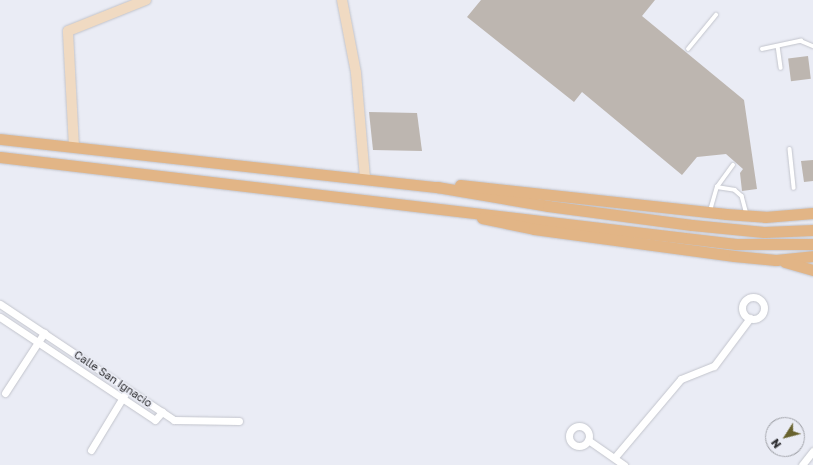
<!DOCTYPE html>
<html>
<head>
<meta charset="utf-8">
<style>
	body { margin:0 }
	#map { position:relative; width:813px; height:465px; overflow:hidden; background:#eaecf5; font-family:"Golos Text",sans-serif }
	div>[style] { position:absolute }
	.building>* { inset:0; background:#bdb6b0; transform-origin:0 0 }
	.roads { filter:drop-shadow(0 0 1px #c2c4cc) drop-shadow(0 0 1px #c2c4cc) }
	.lane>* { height:3.5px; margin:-1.75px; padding:0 1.75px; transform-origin:1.75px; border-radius:1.75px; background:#fff }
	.street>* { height:7px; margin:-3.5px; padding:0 3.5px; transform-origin:3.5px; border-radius:3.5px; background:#fff }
	.street>.ring { margin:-3.5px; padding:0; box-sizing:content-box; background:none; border:7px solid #fff; border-radius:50% }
	.secondary>* { height:10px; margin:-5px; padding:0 5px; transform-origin:5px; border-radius:5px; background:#f0dac2 }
	.primary>* { height:11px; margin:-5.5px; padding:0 5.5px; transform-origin:5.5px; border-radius:5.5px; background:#e2b586 }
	span { translate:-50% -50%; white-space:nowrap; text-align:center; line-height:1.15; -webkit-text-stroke:3.5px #eaecf5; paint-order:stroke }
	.street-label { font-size:11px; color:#2d2d30 }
	.north { position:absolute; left:765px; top:417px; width:40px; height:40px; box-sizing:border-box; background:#eaecf5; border:1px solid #9ea0a6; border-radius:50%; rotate:234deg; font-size:11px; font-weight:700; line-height:16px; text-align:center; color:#2d2d30 }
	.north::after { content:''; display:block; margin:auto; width:14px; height:18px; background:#68622e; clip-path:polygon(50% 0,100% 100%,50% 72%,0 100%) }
</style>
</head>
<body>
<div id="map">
	<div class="building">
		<i style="clip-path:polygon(481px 0,655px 0,642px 16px,744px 100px,757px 189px,742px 191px,740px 173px,743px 169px,726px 154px,697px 157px,682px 175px,582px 92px,574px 102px,467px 17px)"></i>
		<i style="left:808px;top:56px;width:23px;height:20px;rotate:83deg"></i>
		<i style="clip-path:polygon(369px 112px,417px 113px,422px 151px,373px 150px)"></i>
		<i style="clip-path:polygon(813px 160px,813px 181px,804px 182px,801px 161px)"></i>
	</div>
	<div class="roads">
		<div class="lane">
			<i style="left:778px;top:46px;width:22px;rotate:82deg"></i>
			<i style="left:688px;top:49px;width:44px;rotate:-50.5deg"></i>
			<i style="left:762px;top:49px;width:40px;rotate:-12deg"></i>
			<i style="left:801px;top:41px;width:13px;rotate:23deg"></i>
			<i style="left:790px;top:149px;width:39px;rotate:84deg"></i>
			<i style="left:717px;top:187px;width:27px;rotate:-54deg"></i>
			<i style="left:710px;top:211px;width:25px;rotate:-74deg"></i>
			<i style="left:717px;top:187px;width:18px;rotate:9deg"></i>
			<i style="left:735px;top:190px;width:9px;rotate:41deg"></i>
			<i style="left:742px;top:196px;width:20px;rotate:75deg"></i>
		</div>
		<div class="street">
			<i class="ring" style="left:742px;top:297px;width:15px;height:15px"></i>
			<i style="left:0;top:304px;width:209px;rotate:33.7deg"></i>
			<i style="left:174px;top:420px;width:65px;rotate:0.9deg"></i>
			<i style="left:0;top:317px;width:186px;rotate:33.6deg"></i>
			<i style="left:155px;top:420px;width:11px;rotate:-49deg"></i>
			<i style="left:5px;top:393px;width:72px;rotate:-57deg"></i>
			<i class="ring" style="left:569px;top:426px;width:13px;height:13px"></i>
			<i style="left:588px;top:440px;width:44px;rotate:34.8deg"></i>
			<i style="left:91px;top:450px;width:71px;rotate:-58.8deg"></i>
			<i style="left:615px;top:457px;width:102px;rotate:-49.8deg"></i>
			<i style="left:681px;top:379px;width:35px;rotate:-22deg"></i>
			<i style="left:714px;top:366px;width:60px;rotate:-53.1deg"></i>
			<i style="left:802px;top:465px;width:18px;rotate:-52deg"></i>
		</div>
		<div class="secondary">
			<i style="left:342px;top:0;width:74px;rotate:79.1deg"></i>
			<i style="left:356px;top:73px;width:106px;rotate:85.1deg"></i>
			<i style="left:74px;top:147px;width:116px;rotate:-93deg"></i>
			<i style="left:68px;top:31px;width:84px;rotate:-21.7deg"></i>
		</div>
		<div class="primary">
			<i style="left:0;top:139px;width:440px;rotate:6.3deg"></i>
			<i style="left:437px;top:187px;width:113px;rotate:9.7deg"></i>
			<i style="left:548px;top:206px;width:145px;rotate:7.5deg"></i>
			<i style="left:692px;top:225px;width:72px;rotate:5.6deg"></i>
			<i style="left:764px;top:232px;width:49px;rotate:-2.3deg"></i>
			<i style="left:0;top:157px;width:741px;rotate:6.74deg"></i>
			<i style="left:736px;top:244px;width:77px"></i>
			<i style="left:460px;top:185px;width:268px;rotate:6.2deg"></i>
			<i style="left:726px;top:214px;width:39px;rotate:4deg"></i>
			<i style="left:765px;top:217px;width:48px;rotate:-4.8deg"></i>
			<i style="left:482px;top:218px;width:53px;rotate:11.9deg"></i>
			<i style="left:534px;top:229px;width:202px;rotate:7.7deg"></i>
			<i style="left:734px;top:256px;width:42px;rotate:5.4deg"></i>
			<i style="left:776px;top:260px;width:37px;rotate:-6deg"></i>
			<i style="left:785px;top:262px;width:29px;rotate:16deg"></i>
		</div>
	</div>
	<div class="street-label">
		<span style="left:113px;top:379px;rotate:34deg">Calle San Ignacio</span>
	</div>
	<div class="north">N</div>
</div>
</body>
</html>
